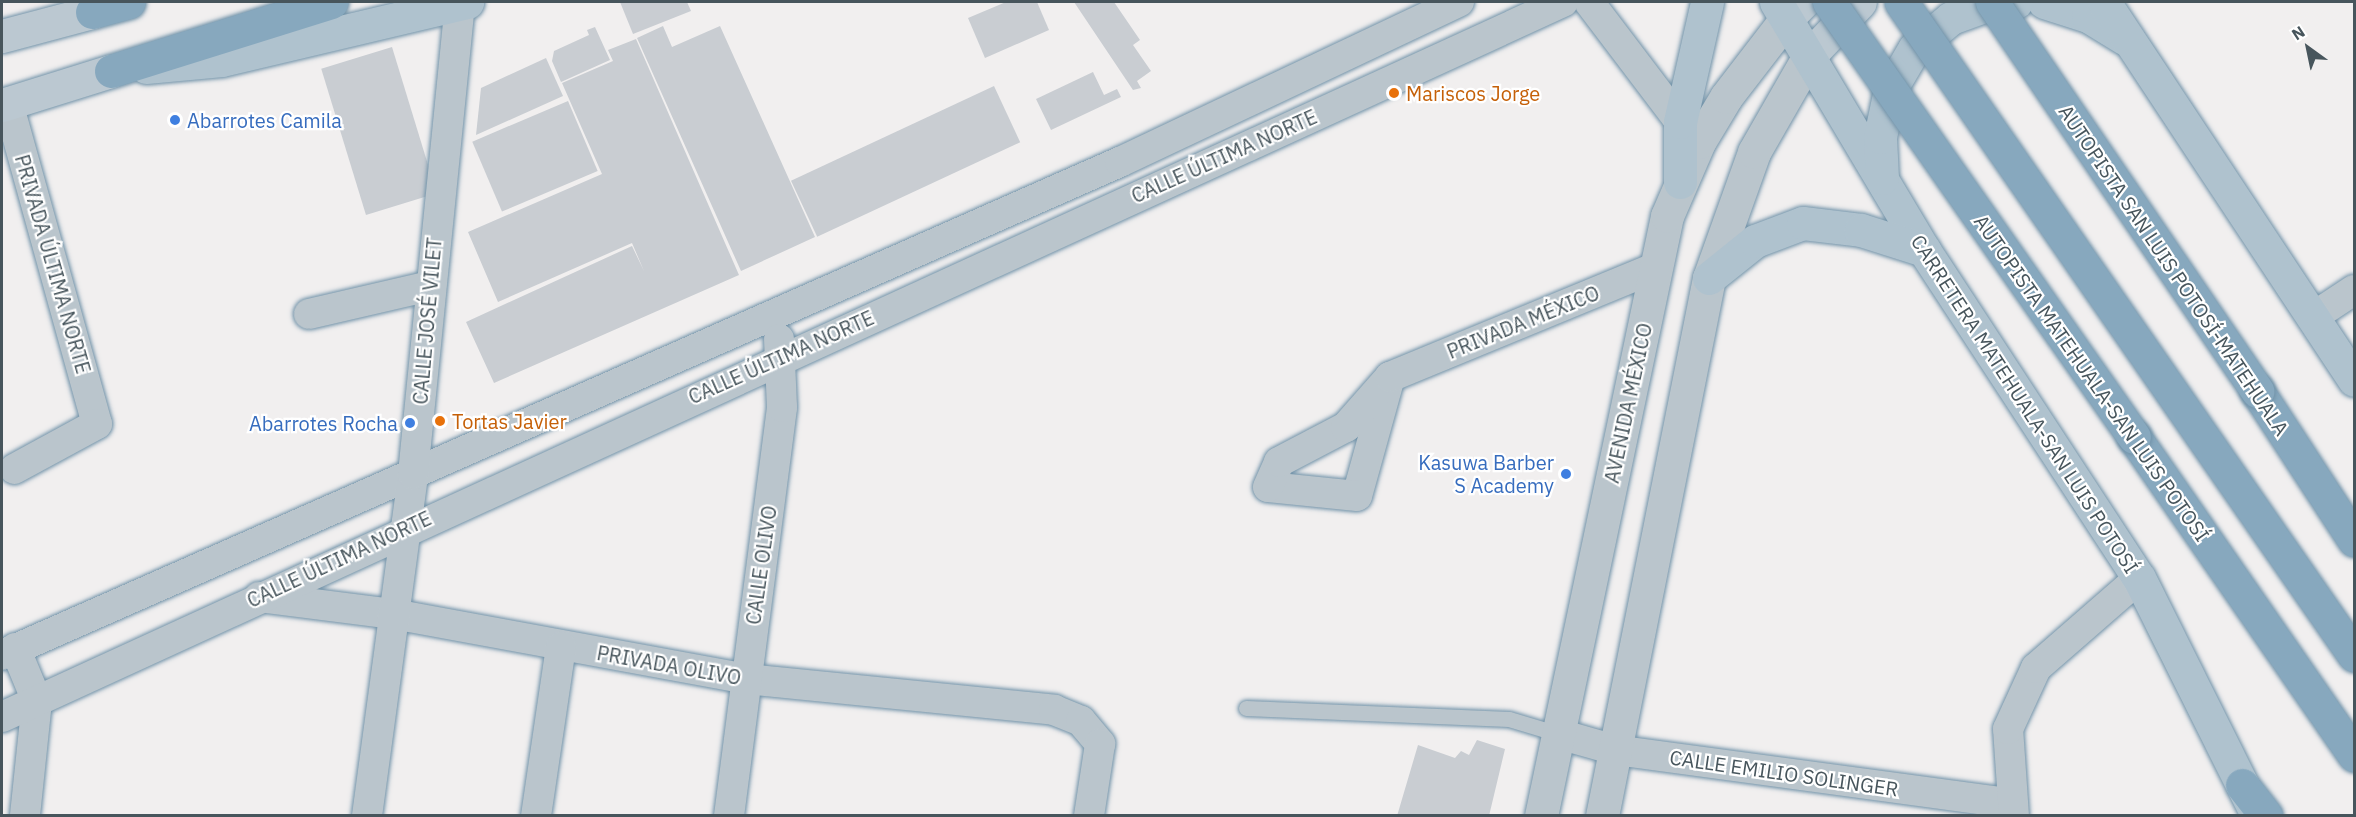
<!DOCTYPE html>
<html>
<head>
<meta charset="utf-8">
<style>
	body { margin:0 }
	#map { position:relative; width:2356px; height:817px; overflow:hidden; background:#f1efef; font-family:"IBM Plex Sans",sans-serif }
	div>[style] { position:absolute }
	.building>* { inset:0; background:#c9cdd2; transform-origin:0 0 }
	.roads { filter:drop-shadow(0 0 2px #7293a9) drop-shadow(0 0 2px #7293a9) }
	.service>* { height:15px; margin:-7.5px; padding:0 7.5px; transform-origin:7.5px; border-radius:7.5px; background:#bac5cc }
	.minor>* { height:30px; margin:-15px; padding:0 15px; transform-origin:15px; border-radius:15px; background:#bac5cc }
	.tertiary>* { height:33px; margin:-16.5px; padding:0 16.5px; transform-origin:16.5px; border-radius:16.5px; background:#bac5cc }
	.secondary>* { height:33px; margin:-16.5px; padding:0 16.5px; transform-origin:16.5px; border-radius:16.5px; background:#bbc8d1 }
	.primary>* { height:33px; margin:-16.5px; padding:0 16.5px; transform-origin:16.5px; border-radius:16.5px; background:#afc2ce }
	.motorway>* { height:33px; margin:-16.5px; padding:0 16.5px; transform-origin:16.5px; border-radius:16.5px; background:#87a8be }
	.bridges { filter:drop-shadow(0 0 2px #7293a9) drop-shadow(0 0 2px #7293a9) }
	.motorway-bridge>* { height:33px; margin:-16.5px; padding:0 16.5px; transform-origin:16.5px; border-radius:16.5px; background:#87a8be }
	.dots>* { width:16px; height:16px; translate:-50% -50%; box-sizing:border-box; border:3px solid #fff; border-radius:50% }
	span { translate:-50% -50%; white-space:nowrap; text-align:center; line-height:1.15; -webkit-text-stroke:4.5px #fff; paint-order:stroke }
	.food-label { font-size:20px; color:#c56008 }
	.left { translate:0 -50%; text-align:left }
	.shop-label { font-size:20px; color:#366cbe }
	.right { translate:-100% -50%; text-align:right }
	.street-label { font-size:20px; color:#47555c }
	.frame { position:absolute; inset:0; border:3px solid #47555c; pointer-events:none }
	.north { position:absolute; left:2278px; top:18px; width:60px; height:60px; -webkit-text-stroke:4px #fff; paint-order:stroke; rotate:327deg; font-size:16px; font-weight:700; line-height:24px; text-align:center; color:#47555c }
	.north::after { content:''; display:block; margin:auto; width:21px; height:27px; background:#47555c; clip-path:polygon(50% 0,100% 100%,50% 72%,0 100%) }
</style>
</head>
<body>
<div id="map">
	<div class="building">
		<i style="clip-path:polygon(620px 2px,687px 2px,691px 11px,633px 34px)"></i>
		<i style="clip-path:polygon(1006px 2px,1037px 2px,1049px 30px,985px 58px,968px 18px)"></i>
		<i style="clip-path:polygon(1074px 2px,1114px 2px,1140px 40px,1133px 45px,1151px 71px,1137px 81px,1141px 88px,1133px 90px)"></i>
		<i style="clip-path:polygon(663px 26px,672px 47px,720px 26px,815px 237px,741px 271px,637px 38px)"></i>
		<i style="clip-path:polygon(595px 27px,610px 60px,561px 82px,552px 61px,554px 51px,589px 35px,587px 30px)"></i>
		<i style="clip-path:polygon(636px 39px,739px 275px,494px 383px,466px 322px,632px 246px,644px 271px,632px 243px,498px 302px,468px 232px,602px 174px,562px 83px,613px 61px,608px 50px)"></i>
		<i style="left:392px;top:47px;width:153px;height:74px;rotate:73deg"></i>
		<i style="clip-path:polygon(546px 58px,563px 96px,476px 135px,481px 88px)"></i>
		<i style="clip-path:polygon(1093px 72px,1104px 95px,1117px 89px,1121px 97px,1051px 130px,1036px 99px)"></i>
		<i style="left:994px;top:86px;width:62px;height:224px;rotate:65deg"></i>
		<i style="left:568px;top:101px;width:76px;height:104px;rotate:67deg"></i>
		<i style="clip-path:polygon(1477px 740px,1505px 749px,1489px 816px,1397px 816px,1418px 745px,1455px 758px,1461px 751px,1469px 755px)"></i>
	</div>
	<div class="roads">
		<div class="service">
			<i style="left:1246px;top:708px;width:263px;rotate:2.4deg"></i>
			<i style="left:1509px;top:719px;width:52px;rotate:16.7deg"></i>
		</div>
		<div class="minor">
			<i style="left:1589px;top:2px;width:151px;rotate:52.8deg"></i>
			<i style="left:8px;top:103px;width:333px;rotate:74.5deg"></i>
			<i style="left:97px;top:424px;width:94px;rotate:151.5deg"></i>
			<i style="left:309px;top:314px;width:124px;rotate:-13deg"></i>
			<i style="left:2313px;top:317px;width:49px;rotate:-33.4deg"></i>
			<i style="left:1390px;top:377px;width:123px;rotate:105.5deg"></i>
			<i style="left:1357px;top:496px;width:89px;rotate:-174.2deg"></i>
			<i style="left:1268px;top:487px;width:27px;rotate:-66deg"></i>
			<i style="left:1279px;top:462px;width:76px;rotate:-27.6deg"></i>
			<i style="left:1346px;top:427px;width:67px;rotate:-48.7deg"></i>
			<i style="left:1390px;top:377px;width:289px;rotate:-22.4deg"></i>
			<i style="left:259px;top:597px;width:135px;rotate:7.2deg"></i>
			<i style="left:393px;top:614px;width:359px;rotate:10.4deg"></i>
			<i style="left:746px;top:679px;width:310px;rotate:5.7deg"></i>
			<i style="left:1054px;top:710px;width:29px;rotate:22deg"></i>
			<i style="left:1081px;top:721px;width:30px;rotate:50deg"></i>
			<i style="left:1100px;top:744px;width:73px;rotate:98.7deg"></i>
			<i style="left:15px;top:648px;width:57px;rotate:67.5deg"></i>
			<i style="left:37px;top:701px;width:116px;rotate:96deg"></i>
			<i style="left:2px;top:655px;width:1222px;rotate:-23.8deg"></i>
			<i style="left:1120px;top:162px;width:375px;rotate:-25.3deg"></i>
			<i style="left:2px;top:717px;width:1717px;rotate:-24.61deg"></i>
			<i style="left:1559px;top:734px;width:58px;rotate:15.9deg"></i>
			<i style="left:1615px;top:750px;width:401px;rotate:7.7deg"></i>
			<i style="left:367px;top:816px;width:345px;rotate:-82.3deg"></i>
			<i style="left:413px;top:474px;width:472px;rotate:-84.3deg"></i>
			<i style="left:536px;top:816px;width:171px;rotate:-81.6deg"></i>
			<i style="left:729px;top:816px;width:412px;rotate:-82.6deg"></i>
			<i style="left:782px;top:407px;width:68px;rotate:-92.5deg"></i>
			<i style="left:2014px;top:816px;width:87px;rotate:-93.9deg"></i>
			<i style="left:2008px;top:729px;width:67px;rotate:-65.3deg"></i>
			<i style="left:2036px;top:668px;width:137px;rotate:-41.1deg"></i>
		</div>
		<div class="tertiary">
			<i style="left:1541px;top:816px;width:613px;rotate:-78.14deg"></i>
			<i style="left:1667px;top:216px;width:81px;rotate:-66.6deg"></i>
			<i style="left:1699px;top:142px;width:52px;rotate:-59deg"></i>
			<i style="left:1726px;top:97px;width:98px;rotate:-52.4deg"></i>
			<i style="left:1602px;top:816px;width:549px;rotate:-78.75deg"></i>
			<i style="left:1709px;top:278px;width:134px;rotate:-70.3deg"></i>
			<i style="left:1754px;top:152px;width:111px;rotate:-60.2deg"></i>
		</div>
		<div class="secondary">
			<i style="left:1786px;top:19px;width:24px;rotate:-45deg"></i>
			<i style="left:2px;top:36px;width:93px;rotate:-14.9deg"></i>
			<i style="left:1809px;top:56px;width:74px;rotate:-46.6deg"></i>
			<i style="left:2px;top:105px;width:114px;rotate:-17.3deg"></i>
		</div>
		<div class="primary">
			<i style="left:1776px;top:2px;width:289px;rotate:59.2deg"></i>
			<i style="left:1924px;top:250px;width:392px;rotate:56.8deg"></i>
			<i style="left:2139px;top:578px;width:258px;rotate:63.5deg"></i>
			<i style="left:2044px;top:2px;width:46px;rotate:17.7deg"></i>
			<i style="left:2088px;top:16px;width:42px;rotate:31.4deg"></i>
			<i style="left:2104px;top:2px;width:453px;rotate:56.5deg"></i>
			<i style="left:146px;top:67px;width:76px;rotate:-5.3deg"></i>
			<i style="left:222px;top:60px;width:252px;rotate:-13.3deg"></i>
			<i style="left:1882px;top:178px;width:41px;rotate:-92.8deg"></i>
			<i style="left:1880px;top:137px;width:48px;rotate:-78deg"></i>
			<i style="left:1890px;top:90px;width:48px;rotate:-59.7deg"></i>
			<i style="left:1914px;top:49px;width:48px;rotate:-40deg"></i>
			<i style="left:1951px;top:18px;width:47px;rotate:-20deg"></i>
			<i style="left:1995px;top:2px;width:21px"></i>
			<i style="left:1680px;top:182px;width:60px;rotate:-90deg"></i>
			<i style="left:1680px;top:122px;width:123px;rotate:-77.3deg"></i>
			<i style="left:1709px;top:278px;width:59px;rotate:-38.8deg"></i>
			<i style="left:1755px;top:241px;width:51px;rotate:-20.6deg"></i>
			<i style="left:1803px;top:223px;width:58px;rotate:6.9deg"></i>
			<i style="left:1861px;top:230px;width:66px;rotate:17.6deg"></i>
		</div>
		<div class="motorway">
			<i style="left:92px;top:12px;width:38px;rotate:-15deg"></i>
			<i style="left:111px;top:71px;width:231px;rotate:-17.4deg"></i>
			<i style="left:2257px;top:391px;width:178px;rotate:56.9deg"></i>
			<i style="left:2134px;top:437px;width:387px;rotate:55.3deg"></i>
			<i style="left:2242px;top:785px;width:39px;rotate:52deg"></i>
		</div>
	</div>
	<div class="bridges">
		<div class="motorway-bridge">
			<i style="left:1829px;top:2px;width:531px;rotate:54.96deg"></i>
			<i style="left:1901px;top:2px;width:795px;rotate:55.25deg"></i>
			<i style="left:1992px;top:2px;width:471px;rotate:55.7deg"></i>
		</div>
	</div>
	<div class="dots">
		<i style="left:1394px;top:93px;background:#e8710a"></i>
		<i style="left:175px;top:120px;background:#3f7fe0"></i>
		<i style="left:440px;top:421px;background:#e8710a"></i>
		<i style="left:410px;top:423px;background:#3f7fe0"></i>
		<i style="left:1566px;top:474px;background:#3f7fe0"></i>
	</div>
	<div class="food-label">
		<span class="left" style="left:1406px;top:93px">Mariscos Jorge</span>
		<span class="left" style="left:452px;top:421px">Tortas Javier</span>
	</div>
	<div class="shop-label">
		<span class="left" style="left:187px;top:120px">Abarrotes Camila</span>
		<span class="right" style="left:398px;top:423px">Abarrotes Rocha</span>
		<span class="right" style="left:1554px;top:474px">Kasuwa Barber<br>S Academy</span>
	</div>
	<div class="street-label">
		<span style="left:1224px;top:156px;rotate:-24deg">CALLE ÚLTIMA NORTE</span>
		<span style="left:53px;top:264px;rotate:74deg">PRIVADA ÚLTIMA NORTE</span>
		<span style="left:2174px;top:270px;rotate:56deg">AUTOPISTA SAN LUIS POTOSÍ-MATEHUALA</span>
		<span style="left:427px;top:321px;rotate:-85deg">CALLE JOSÉ VILET</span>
		<span style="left:1523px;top:322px;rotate:-22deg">PRIVADA MÉXICO</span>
		<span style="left:781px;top:357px;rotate:-24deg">CALLE ÚLTIMA NORTE</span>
		<span style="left:2092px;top:378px;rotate:55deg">AUTOPISTA MATEHUALA-SAN LUIS POTOSÍ</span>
		<span style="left:1628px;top:403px;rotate:-78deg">AVENIDA MÉXICO</span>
		<span style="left:2025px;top:404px;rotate:57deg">CARRETERA MATEHUALA-SAN LUIS POTOSÍ</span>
		<span style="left:339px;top:559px;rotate:-25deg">CALLE ÚLTIMA NORTE</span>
		<span style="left:761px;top:565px;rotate:-82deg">CALLE OLIVO</span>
		<span style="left:669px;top:665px;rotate:10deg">PRIVADA OLIVO</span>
		<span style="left:1784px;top:773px;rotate:8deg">CALLE EMILIO SOLINGER</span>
	</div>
	<div class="frame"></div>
	<div class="north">N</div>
</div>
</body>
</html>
